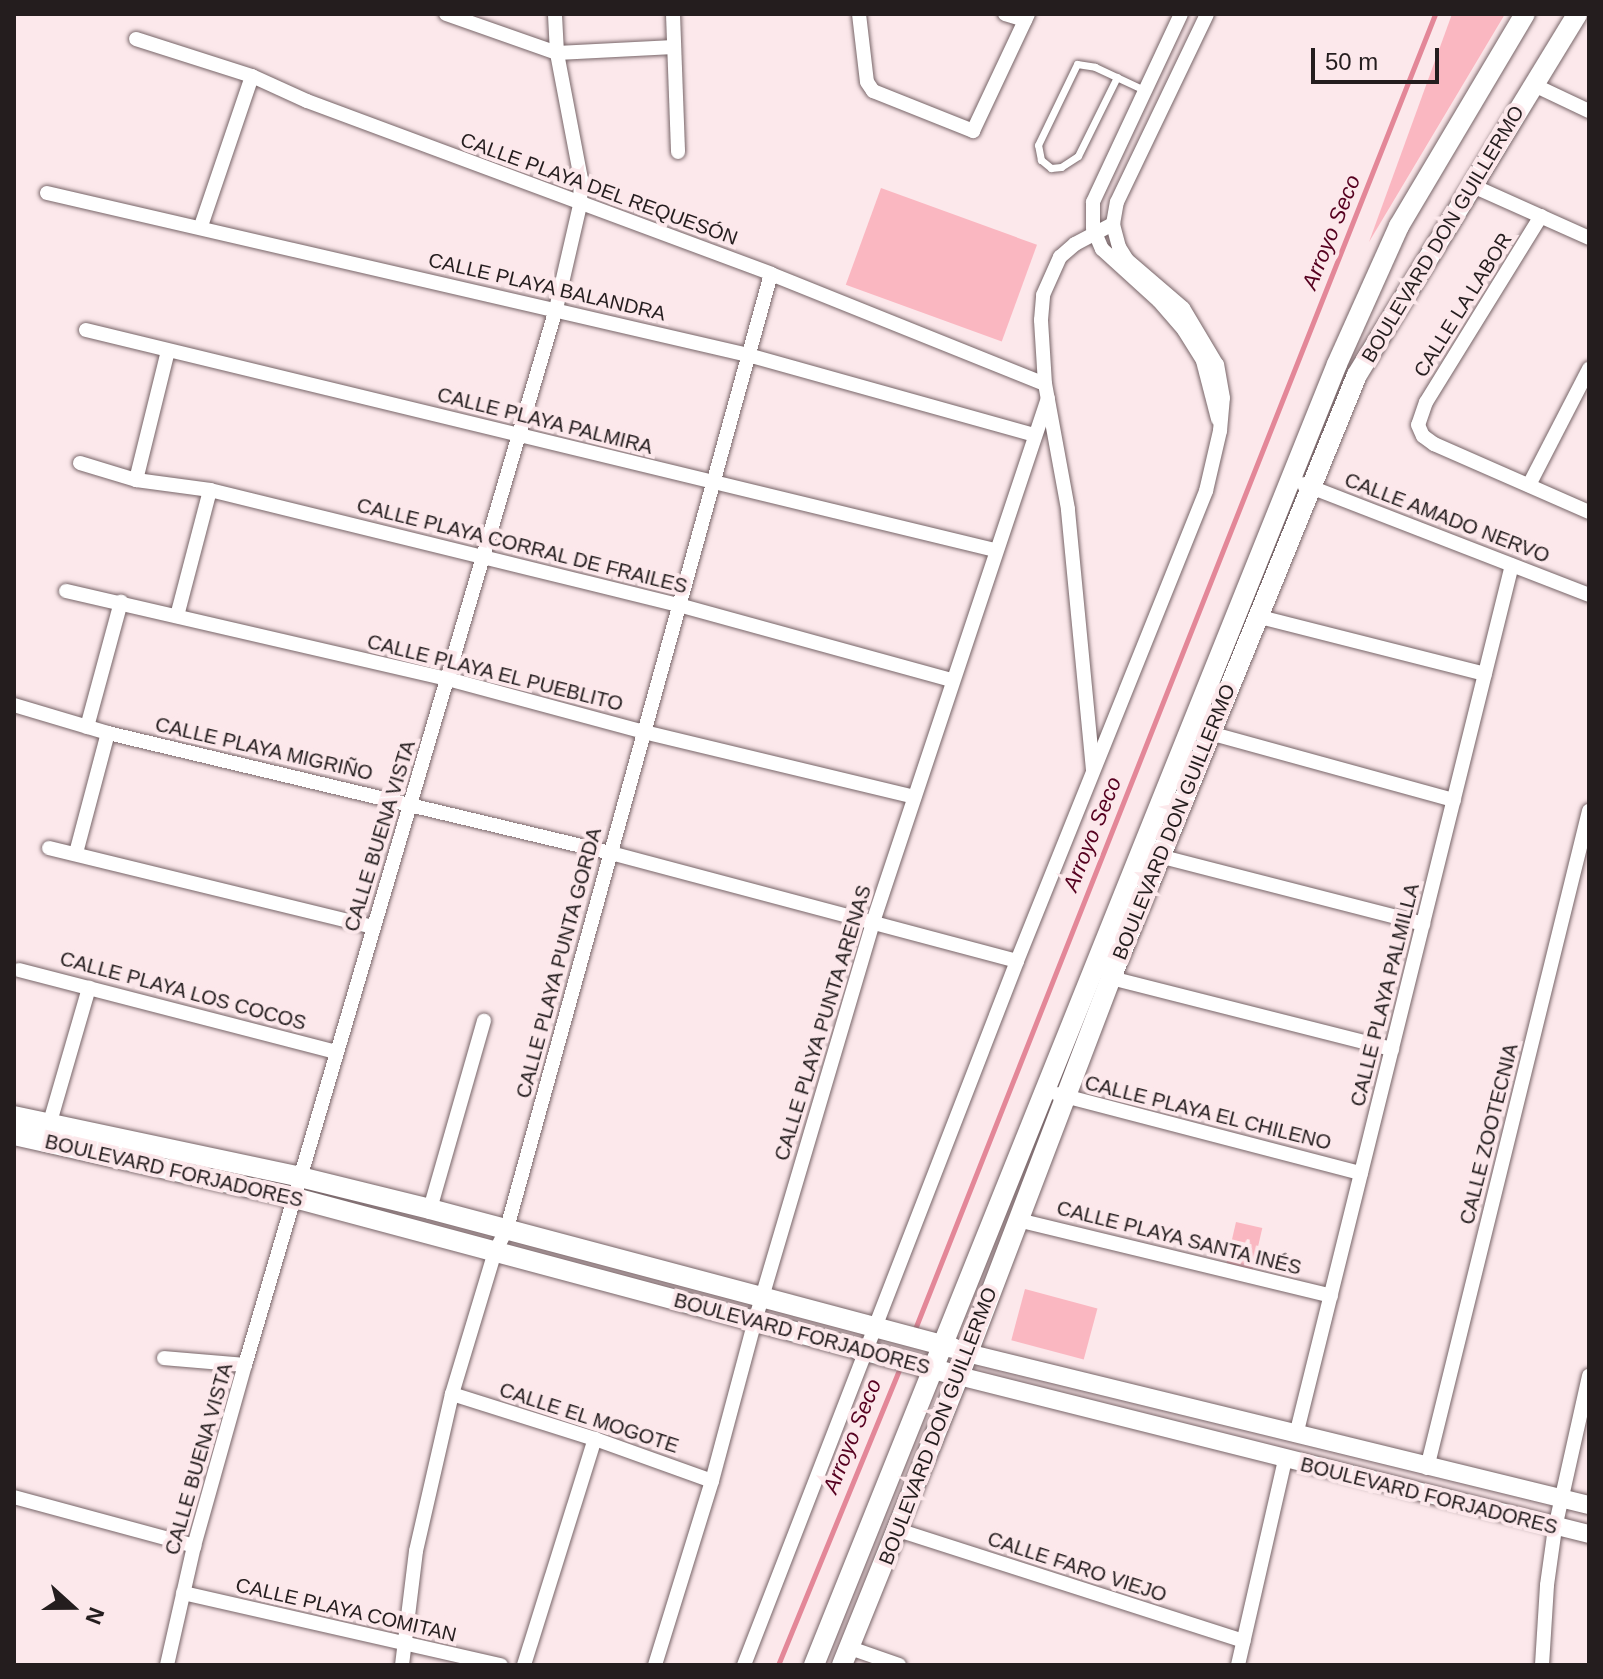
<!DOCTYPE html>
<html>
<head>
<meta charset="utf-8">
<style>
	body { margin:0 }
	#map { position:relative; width:1603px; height:1679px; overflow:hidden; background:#fce8eb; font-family:Helvetica,sans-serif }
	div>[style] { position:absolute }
	.green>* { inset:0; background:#fab7c1; transform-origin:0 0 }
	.stream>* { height:5px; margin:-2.5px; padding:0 2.5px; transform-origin:2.5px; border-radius:2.5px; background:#e38798 }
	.roads { filter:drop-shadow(0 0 2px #776568) drop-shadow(0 0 2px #776568) }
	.service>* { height:7px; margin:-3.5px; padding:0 3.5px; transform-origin:3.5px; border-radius:3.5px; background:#fff }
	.minor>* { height:14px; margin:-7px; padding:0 7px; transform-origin:7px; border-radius:7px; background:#fff }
	.tertiary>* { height:18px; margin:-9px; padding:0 9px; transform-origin:9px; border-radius:9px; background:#fff }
	.secondary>* { height:20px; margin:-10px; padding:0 10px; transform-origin:10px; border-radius:10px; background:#fff }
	span { translate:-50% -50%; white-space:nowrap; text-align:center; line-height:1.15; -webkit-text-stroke:8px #fce8eb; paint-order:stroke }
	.street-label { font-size:20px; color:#241d1e }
	.water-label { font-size:22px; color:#560120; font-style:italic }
	.frame { position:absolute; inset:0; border:16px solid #241d1e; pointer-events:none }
	.north { position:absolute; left:32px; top:1567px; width:80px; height:80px; -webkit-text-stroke:6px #fce8eb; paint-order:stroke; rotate:111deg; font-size:22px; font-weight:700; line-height:32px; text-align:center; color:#241d1e }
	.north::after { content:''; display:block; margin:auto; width:28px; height:36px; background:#241d1e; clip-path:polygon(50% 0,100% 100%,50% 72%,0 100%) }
	.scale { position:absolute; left:1311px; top:48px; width:128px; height:36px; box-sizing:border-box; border:4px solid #241d1e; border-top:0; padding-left:10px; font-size:24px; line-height:28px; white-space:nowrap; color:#241d1e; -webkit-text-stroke:6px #fce8eb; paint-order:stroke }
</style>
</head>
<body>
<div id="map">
	<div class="green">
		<i style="clip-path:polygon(1452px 14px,1505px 14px,1369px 242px)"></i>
		<i style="left:881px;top:188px;width:166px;height:103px;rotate:20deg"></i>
		<i style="left:1236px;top:1222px;width:27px;height:43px;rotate:13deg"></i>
		<i style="left:1025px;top:1289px;width:75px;height:53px;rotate:15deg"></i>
	</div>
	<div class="stream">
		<i style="left:913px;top:1334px;width:1419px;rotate:-68.42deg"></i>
		<i style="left:778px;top:1665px;width:324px;rotate:-67.7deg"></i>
	</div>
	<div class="roads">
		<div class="service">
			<i style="left:1117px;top:77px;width:88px;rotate:116.3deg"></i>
			<i style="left:1078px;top:156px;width:20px;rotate:147deg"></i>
			<i style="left:1061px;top:167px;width:10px;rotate:174deg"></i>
			<i style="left:1051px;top:168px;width:13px;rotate:-141deg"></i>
			<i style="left:1041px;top:160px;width:15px;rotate:-101deg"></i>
			<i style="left:1038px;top:145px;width:90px;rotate:-64.3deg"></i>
			<i style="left:1077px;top:64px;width:18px;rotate:9deg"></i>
			<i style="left:1095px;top:67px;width:54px;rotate:25.1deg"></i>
		</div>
		<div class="minor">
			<i style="left:446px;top:14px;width:118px;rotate:19.4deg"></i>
			<i style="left:557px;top:53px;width:117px;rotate:-2.9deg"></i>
			<i style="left:673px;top:14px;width:138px;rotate:87.9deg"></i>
			<i style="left:859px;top:14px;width:68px;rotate:83.3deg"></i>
			<i style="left:867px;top:82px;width:11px;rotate:56deg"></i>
			<i style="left:873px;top:91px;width:108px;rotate:21.8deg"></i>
			<i style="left:973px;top:131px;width:129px;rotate:-64.8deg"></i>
			<i style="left:1005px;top:14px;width:21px;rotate:17deg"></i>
			<i style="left:1181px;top:14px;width:208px;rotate:115.1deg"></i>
			<i style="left:1093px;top:202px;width:26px;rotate:90deg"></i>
			<i style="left:1093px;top:228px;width:23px;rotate:67deg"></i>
			<i style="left:1102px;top:249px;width:77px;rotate:42.4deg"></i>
			<i style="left:1159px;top:301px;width:38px;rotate:49deg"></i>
			<i style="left:1184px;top:330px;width:36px;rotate:58deg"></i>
			<i style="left:1203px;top:361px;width:60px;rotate:75.5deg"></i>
			<i style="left:136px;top:39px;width:122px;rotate:17.7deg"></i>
			<i style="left:252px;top:76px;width:60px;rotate:24.4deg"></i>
			<i style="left:307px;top:101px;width:495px;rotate:20.4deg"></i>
			<i style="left:771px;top:274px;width:295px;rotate:21.9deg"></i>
			<i style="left:1534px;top:85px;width:61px;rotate:25.3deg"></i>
			<i style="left:1473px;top:186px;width:127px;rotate:24.1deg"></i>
			<i style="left:47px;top:193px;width:719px;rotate:13.01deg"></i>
			<i style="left:748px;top:355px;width:297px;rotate:15.6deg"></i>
			<i style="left:1541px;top:216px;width:219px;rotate:121.7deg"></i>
			<i style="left:1426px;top:402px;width:24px;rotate:109deg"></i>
			<i style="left:1418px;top:425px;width:12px;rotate:66deg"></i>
			<i style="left:1423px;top:436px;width:14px;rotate:36deg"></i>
			<i style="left:1434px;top:444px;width:169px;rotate:23.7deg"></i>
			<i style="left:201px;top:226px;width:158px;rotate:-71.2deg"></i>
			<i style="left:86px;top:330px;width:935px;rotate:13.61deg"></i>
			<i style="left:80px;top:463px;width:59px;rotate:16.9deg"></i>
			<i style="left:136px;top:480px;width:75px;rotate:7.7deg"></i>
			<i style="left:210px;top:490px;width:483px;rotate:13.8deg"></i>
			<i style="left:679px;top:605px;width:283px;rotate:15.4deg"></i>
			<i style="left:136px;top:480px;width:133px;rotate:-76.1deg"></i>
			<i style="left:1303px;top:484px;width:307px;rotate:21.2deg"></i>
			<i style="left:1529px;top:485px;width:131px;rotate:-62.7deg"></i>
			<i style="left:66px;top:591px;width:392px;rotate:13deg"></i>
			<i style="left:448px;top:679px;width:203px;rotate:15.1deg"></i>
			<i style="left:644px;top:732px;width:278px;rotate:13.5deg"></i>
			<i style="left:177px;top:616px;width:130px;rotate:-75.3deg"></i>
			<i style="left:1256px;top:616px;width:236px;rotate:14.2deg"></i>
			<i style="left:14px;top:705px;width:98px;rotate:16.6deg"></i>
			<i style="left:108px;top:733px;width:517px;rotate:13.42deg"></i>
			<i style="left:611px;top:853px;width:420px;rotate:14.9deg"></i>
			<i style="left:87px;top:727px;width:130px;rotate:-74.8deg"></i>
			<i style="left:1210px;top:733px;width:253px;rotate:15.4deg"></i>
			<i style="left:1093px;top:770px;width:262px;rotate:-95.5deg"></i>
			<i style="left:1068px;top:509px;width:127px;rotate:-100.4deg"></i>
			<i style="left:1045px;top:384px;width:64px;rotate:-93.6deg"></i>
			<i style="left:1041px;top:320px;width:25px;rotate:-85deg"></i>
			<i style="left:1043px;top:295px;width:42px;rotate:-65.9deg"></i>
			<i style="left:1060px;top:257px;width:20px;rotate:-41deg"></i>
			<i style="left:1075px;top:244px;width:43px;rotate:-27.8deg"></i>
			<i style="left:49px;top:848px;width:334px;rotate:13.7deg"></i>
			<i style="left:76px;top:853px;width:124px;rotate:-75.1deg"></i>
			<i style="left:1155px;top:855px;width:277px;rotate:14.4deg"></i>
			<i style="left:19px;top:970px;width:327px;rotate:14.5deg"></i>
			<i style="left:1111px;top:978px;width:290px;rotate:14.2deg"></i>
			<i style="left:1057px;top:1094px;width:314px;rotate:14.6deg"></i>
			<i style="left:50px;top:1122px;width:140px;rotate:-73.8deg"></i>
			<i style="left:430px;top:1209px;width:196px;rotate:-74deg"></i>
			<i style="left:1018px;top:1220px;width:322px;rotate:13.6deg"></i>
			<i style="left:164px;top:1358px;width:81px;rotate:4.9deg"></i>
			<i style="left:452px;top:1394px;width:150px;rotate:17.5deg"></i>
			<i style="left:595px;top:1439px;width:124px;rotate:19.7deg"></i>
			<i style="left:1296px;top:1435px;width:896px;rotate:-76.06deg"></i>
			<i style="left:1427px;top:1468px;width:677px;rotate:-76.15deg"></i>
			<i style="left:14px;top:1497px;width:187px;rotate:15.2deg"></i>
			<i style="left:898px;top:1530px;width:363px;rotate:17.8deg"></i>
			<i style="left:183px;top:1593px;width:326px;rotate:12.8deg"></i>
			<i style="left:850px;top:1648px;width:52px;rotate:19.1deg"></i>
			<i style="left:167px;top:1665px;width:122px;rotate:-77.2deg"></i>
			<i style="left:194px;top:1546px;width:188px;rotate:-74.3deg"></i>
			<i style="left:245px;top:1365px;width:1101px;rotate:-73.59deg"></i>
			<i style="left:556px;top:309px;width:107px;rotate:-77deg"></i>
			<i style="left:580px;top:205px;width:26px;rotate:-88deg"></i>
			<i style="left:581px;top:179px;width:128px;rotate:-100.8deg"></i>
			<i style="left:557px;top:53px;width:39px;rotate:-93deg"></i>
			<i style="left:402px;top:1665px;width:115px;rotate:-83deg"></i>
			<i style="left:416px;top:1551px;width:161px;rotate:-77.1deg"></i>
			<i style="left:452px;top:1394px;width:148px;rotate:-73.2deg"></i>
			<i style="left:495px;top:1252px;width:27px;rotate:-63deg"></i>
			<i style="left:507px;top:1228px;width:990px;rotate:-74.53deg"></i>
			<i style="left:524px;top:1665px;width:237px;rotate:-72.6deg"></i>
			<i style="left:655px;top:1665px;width:193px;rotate:-72.8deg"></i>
			<i style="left:712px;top:1481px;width:166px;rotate:-75deg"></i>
			<i style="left:755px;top:1321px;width:416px;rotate:-73.5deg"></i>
			<i style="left:873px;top:922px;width:552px;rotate:-71.53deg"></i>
			<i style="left:744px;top:1665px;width:755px;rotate:-68.8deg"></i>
			<i style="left:1017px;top:961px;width:507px;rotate:-68.09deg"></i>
			<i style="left:1206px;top:491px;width:62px;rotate:-76.9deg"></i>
			<i style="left:1220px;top:431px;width:33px;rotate:-85deg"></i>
			<i style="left:1223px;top:398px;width:34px;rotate:-100deg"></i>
			<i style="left:1217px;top:365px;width:66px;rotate:-120.8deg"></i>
			<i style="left:1183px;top:308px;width:74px;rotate:-139.4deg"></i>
			<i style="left:1127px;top:260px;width:15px;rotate:-122deg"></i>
			<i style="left:1119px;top:247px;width:24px;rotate:-105deg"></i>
			<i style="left:1113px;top:224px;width:22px;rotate:-80deg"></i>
			<i style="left:1117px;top:202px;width:208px;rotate:-64.4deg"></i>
			<i style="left:1238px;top:1665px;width:210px;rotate:-77.1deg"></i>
			<i style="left:1542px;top:1665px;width:80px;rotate:-86.4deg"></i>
			<i style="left:1547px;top:1585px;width:58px;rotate:-82deg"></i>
			<i style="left:1555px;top:1528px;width:156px;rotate:-77.4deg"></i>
		</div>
		<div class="tertiary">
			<i style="left:967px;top:1353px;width:640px;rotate:13.73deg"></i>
			<i style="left:959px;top:1376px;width:650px;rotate:14.08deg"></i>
		</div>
		<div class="secondary">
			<i style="left:14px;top:1116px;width:292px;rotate:12deg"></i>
			<i style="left:300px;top:1177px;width:134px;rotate:13.8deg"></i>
			<i style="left:430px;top:1209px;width:541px;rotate:14.88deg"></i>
			<i style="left:14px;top:1135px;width:288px;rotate:12.6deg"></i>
			<i style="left:295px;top:1198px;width:676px;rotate:15deg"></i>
			<i style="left:814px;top:1665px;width:1402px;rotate:-68.1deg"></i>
			<i style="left:1337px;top:364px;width:151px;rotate:-65.8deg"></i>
			<i style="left:1399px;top:226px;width:247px;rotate:-59.3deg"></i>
			<i style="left:842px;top:1665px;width:312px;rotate:-68deg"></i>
			<i style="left:959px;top:1376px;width:426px;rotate:-69.1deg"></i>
			<i style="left:1111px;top:978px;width:651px;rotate:-67.81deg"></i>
			<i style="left:1357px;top:375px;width:423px;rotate:-58.6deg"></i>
		</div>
	</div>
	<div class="street-label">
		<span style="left:599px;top:189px;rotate:20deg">CALLE PLAYA DEL REQUESÓN</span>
		<span style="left:1443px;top:234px;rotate:-59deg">BOULEVARD DON GUILLERMO</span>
		<span style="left:547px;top:287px;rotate:13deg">CALLE PLAYA BALANDRA</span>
		<span style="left:1463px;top:305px;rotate:-58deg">CALLE LA LABOR</span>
		<span style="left:545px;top:421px;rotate:14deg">CALLE PLAYA PALMIRA</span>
		<span style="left:1447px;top:518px;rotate:21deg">CALLE AMADO NERVO</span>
		<span style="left:522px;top:546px;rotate:14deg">CALLE PLAYA CORRAL DE FRAILES</span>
		<span style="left:495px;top:673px;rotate:14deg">CALLE PLAYA EL PUEBLITO</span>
		<span style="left:264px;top:749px;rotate:13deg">CALLE PLAYA MIGRIÑO</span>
		<span style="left:1174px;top:822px;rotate:-68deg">BOULEVARD DON GUILLERMO</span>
		<span style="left:380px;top:836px;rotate:-73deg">CALLE BUENA VISTA</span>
		<span style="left:559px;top:963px;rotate:-75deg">CALLE PLAYA PUNTA GORDA</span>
		<span style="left:183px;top:991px;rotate:15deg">CALLE PLAYA LOS COCOS</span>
		<span style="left:1385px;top:995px;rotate:-76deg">CALLE PLAYA PALMILLA</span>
		<span style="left:823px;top:1023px;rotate:-73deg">CALLE PLAYA PUNTA ARENAS</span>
		<span style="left:1208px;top:1113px;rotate:14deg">CALLE PLAYA EL CHILENO</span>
		<span style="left:1489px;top:1134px;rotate:-76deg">CALLE ZOOTECNIA</span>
		<span style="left:174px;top:1171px;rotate:13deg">BOULEVARD FORJADORES</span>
		<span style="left:1179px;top:1238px;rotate:14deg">CALLE PLAYA SANTA INÉS</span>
		<span style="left:802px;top:1334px;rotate:15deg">BOULEVARD FORJADORES</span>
		<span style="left:589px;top:1418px;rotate:18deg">CALLE EL MOGOTE</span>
		<span style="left:938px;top:1426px;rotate:-69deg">BOULEVARD DON GUILLERMO</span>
		<span style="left:199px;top:1459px;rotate:-74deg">CALLE BUENA VISTA</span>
		<span style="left:1429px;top:1496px;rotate:14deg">BOULEVARD FORJADORES</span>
		<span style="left:1077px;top:1567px;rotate:18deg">CALLE FARO VIEJO</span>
		<span style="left:346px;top:1610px;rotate:13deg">CALLE PLAYA COMITAN</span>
	</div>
	<div class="water-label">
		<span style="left:1331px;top:232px;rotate:-68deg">Arroyo Seco</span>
		<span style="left:1092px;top:834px;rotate:-68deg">Arroyo Seco</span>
		<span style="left:852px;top:1436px;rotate:-68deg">Arroyo Seco</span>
	</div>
	<div class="frame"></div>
	<div class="north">N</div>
	<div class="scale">50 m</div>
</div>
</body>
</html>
